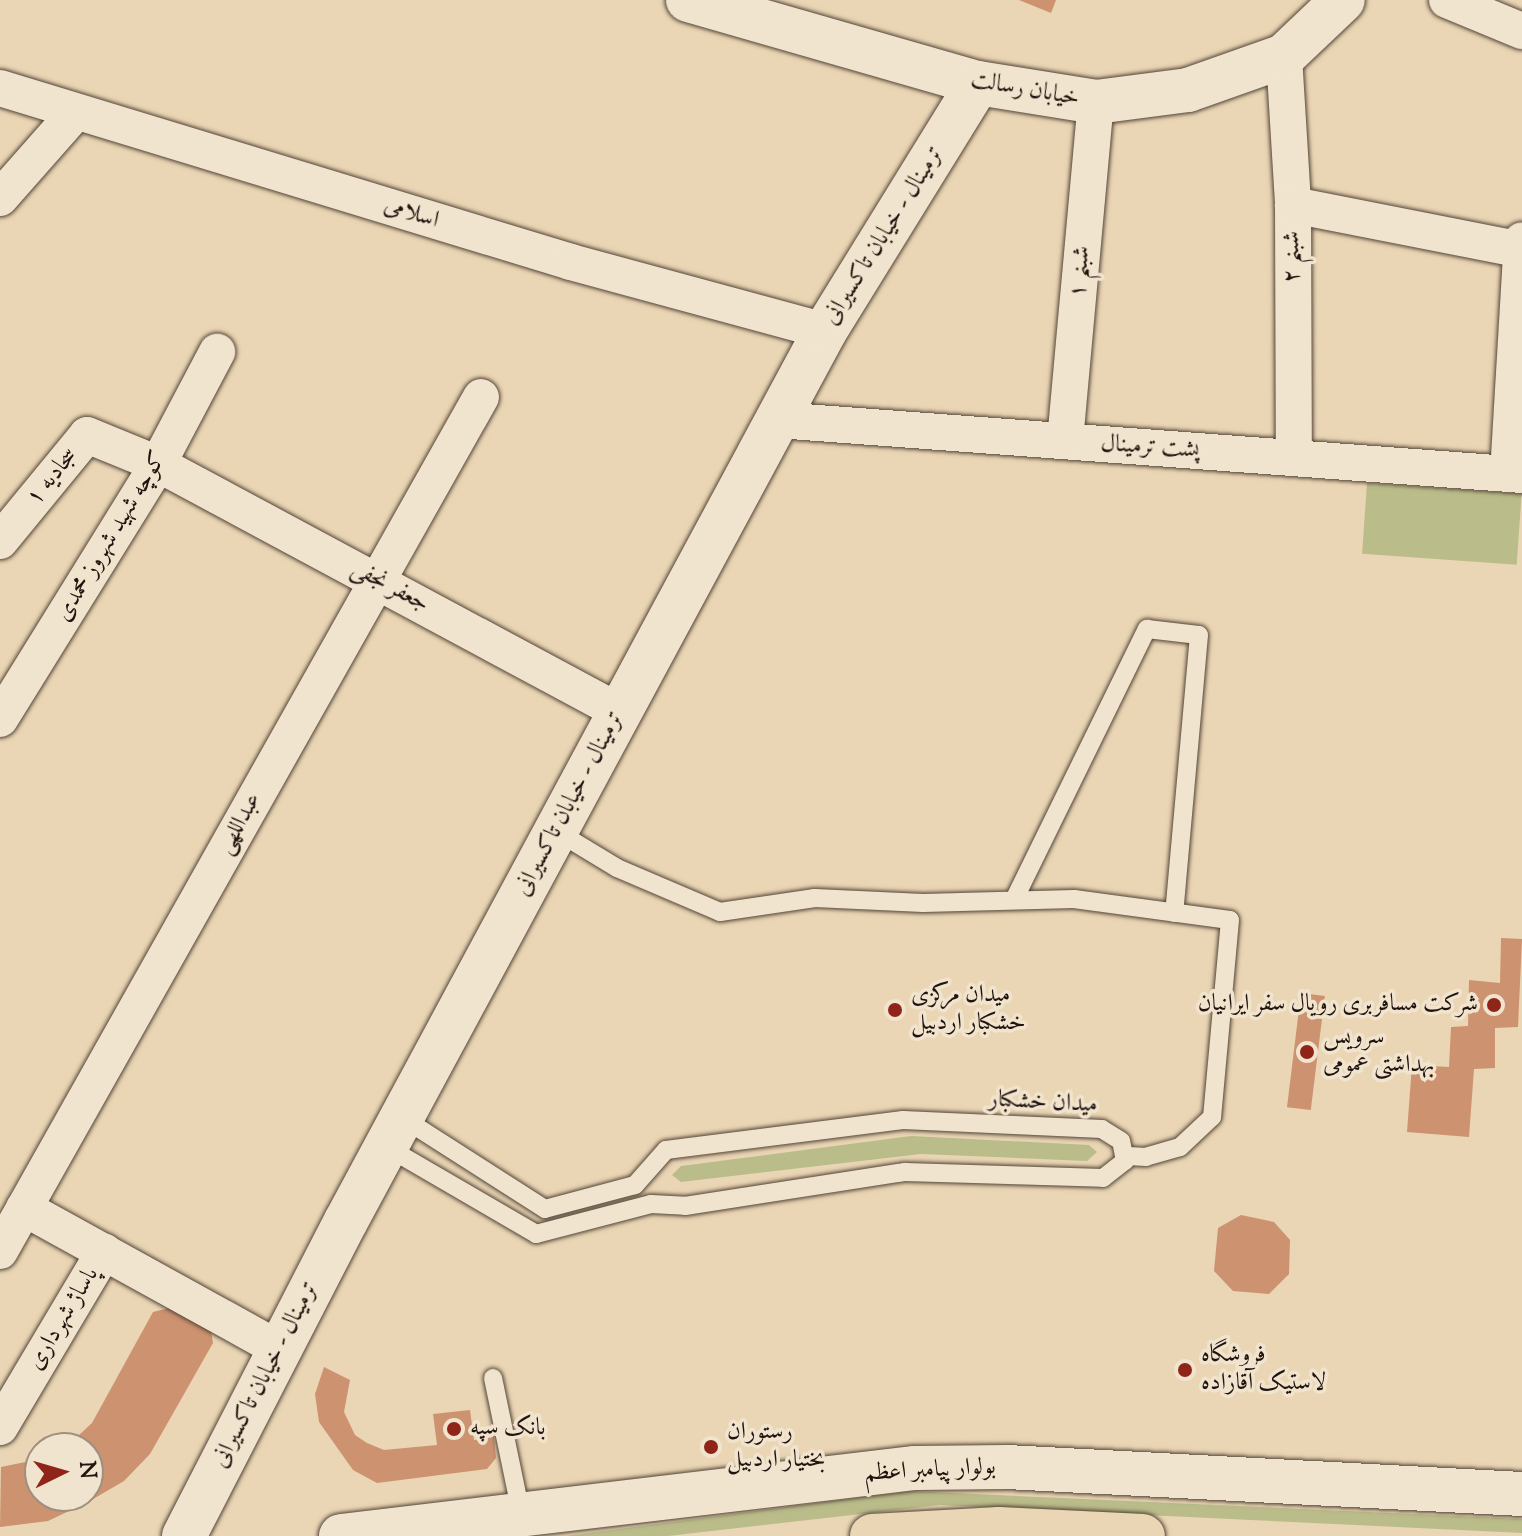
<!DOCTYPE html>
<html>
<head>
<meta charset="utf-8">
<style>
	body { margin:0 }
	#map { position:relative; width:1522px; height:1536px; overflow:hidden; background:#ead6b4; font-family:"Sorts Mill Goudy",Amiri,serif }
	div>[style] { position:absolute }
	.green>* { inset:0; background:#babd8a; transform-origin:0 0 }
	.building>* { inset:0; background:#cd926f; transform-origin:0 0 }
	.roads { filter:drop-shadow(0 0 2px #534438) drop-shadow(0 0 2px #534438) }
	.lane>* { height:18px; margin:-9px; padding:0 9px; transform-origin:9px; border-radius:9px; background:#f1e4ce }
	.street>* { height:36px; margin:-18px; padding:0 18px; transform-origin:18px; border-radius:18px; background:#f1e4ce }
	.secondary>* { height:44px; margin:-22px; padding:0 22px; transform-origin:22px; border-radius:22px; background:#f1e4ce }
	.primary>* { height:44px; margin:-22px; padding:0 22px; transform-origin:22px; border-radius:22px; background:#ead6b4 }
	.dots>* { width:22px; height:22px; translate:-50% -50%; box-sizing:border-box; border:4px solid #f1e4ce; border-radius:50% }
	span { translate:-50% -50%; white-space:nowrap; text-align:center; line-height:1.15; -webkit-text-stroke:7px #f1e4ce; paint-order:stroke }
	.street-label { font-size:24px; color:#21130e }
	.poi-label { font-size:24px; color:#21130e }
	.left { translate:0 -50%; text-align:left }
	.right { translate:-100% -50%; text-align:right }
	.north { position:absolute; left:24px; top:1432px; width:80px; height:80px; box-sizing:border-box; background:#f1e4ce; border:2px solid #9e9081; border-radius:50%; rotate:85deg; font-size:22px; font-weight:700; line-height:32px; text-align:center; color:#21130e }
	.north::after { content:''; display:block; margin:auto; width:28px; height:36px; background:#8f2418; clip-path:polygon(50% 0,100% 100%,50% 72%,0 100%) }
</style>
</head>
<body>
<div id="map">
	<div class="green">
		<i style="left:1367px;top:483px;width:155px;height:71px;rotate:4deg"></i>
		<i style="clip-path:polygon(911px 1136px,1089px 1145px,1097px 1152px,1087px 1161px,921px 1154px,681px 1182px,672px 1175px,681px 1166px)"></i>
		<i style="clip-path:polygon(909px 1491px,1522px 1519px,1522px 1533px,940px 1505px,668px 1536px,566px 1536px)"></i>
	</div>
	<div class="building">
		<i style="clip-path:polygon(1019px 0,1056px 0,1051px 13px)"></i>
		<i style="clip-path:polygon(1501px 938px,1522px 939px,1518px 1027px,1495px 1028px,1495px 1068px,1474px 1069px,1469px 1137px,1407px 1132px,1412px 1065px,1449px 1067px,1451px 1027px,1468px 1026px,1469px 980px,1500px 983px)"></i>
		<i style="left:1301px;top:993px;width:24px;height:115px;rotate:7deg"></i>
		<i style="clip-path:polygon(1241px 1215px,1274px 1222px,1290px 1240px,1289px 1274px,1269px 1294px,1233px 1291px,1214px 1271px,1218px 1228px)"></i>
		<i style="clip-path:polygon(169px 1308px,211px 1331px,213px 1343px,150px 1454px,124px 1481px,88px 1502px,48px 1521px,0 1527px,1px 1467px,40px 1459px,40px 1496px,88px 1496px,88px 1448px,65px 1448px,92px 1423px,153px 1312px)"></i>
		<i style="clip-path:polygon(324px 1367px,350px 1380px,344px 1412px,355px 1435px,367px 1443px,384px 1450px,437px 1445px,433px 1414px,470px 1410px,474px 1440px,494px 1437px,496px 1458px,487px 1469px,377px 1483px,353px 1470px,319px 1422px,315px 1394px)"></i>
	</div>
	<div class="roads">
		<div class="lane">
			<i style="left:556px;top:831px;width:71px;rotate:31.2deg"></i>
			<i style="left:617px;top:868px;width:112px;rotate:23.1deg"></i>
			<i style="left:720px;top:912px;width:96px;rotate:-8.4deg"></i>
			<i style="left:815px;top:898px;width:108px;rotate:2.7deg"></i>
			<i style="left:923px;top:903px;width:151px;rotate:-1.5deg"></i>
			<i style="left:1074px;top:899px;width:157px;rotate:7.7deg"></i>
			<i style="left:1230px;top:920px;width:198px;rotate:95.2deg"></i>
			<i style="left:1212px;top:1117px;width:44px;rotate:136.8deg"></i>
			<i style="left:1180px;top:1147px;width:35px;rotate:164deg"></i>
			<i style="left:1146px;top:1157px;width:22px;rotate:-177deg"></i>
			<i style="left:1015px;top:898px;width:300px;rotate:-63.9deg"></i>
			<i style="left:1147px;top:629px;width:52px;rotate:6.6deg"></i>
			<i style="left:1199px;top:635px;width:279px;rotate:95.1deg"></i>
			<i style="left:385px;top:1146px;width:175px;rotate:30.2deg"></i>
			<i style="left:536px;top:1234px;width:119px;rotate:-14.6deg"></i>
			<i style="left:651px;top:1204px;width:34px;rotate:3deg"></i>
			<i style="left:685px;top:1206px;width:223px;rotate:-8.8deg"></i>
			<i style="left:905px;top:1172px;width:198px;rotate:1.7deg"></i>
			<i style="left:1103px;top:1178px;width:28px;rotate:-38deg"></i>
			<i style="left:1125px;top:1161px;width:20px;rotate:-101deg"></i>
			<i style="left:1121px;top:1141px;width:22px;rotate:-148deg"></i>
			<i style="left:1102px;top:1129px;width:199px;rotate:-177.4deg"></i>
			<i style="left:903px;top:1120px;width:239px;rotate:172.8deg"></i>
			<i style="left:666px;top:1150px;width:47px;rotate:131.5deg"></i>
			<i style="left:635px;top:1185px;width:93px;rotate:165.1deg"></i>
			<i style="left:545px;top:1209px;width:171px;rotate:-147.4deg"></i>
			<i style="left:493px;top:1378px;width:138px;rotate:78.3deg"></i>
		</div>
		<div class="street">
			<i style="left:1447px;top:0;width:81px;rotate:22.5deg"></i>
			<i style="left:1284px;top:56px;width:149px;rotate:86.5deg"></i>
			<i style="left:1293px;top:205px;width:253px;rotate:89.8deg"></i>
			<i style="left:0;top:88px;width:597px;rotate:16.95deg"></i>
			<i style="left:571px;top:262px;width:263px;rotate:15.2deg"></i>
			<i style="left:0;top:198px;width:113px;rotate:-48.6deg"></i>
			<i style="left:1293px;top:205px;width:233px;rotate:11.1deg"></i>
			<i style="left:777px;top:420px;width:747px;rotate:4.22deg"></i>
			<i style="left:1065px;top:441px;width:340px;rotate:-84.8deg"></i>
			<i style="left:1508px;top:474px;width:234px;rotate:-86.6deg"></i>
			<i style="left:0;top:541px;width:137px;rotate:-50.6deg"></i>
			<i style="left:87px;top:435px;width:77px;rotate:22.2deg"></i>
			<i style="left:158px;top:464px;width:524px;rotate:28.23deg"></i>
			<i style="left:0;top:719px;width:300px;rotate:-58.2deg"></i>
			<i style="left:158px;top:464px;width:127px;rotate:-62.2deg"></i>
			<i style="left:24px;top:1208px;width:290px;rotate:28.9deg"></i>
			<i style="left:0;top:1251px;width:980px;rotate:-60.61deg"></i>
			<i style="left:0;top:1427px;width:204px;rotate:-59.3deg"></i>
		</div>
		<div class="secondary">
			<i style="left:688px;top:0;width:302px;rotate:16deg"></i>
			<i style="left:978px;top:83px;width:120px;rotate:9.1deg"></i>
			<i style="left:1096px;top:102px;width:93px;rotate:-7.4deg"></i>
			<i style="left:1188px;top:90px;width:102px;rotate:-19.5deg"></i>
			<i style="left:1284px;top:56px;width:81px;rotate:-43.5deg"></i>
			<i style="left:184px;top:1536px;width:354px;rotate:-62.8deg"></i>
			<i style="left:346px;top:1221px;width:1011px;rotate:-61.71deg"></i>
			<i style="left:825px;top:331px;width:291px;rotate:-58.3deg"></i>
			<i style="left:341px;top:1536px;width:578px;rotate:-6.76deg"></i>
			<i style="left:915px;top:1468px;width:92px;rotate:-0.6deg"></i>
			<i style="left:1007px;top:1467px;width:516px;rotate:3deg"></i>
		</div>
		<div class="primary">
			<i style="left:872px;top:1536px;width:127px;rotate:-3.2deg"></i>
			<i style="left:999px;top:1529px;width:144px;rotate:2.8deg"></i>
		</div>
	</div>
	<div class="dots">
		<i style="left:1494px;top:1005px;background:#8f2418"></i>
		<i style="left:895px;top:1010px;background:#8f2418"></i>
		<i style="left:1307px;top:1052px;background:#8f2418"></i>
		<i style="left:1185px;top:1370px;background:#8f2418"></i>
		<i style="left:454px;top:1429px;background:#8f2418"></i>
		<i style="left:711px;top:1447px;background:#8f2418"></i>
	</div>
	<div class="street-label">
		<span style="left:1025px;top:90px;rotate:10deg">خیابان رسالت</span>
		<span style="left:411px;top:214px;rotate:17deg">اسلامی</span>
		<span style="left:884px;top:236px;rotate:-58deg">ترمینال - خیابان تاکسیرانی</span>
		<span style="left:1293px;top:257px;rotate:-90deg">شبنم ۲</span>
		<span style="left:1081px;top:272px;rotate:-85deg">شبنم ۱</span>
		<span style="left:1150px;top:448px;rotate:4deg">پشت ترمینال</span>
		<span style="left:53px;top:477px;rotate:-51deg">سجادیه ۱</span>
		<span style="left:112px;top:537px;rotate:-59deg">کوچه شهید شهروز محمدی</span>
		<span style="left:390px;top:587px;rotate:28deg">جعفر نجفی</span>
		<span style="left:570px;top:804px;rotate:-62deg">ترمینال - خیابان تاکسیرانی</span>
		<span style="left:240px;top:824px;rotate:-61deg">عبداللهی</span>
		<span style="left:1043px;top:1103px;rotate:3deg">میدان خشکبار</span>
		<span style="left:64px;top:1319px;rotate:-59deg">پاساژ شهرداری</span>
		<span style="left:266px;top:1375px;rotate:-63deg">ترمینال - خیابان تاکسیرانی</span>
		<span style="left:930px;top:1471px;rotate:-3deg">بولوار پیامبر اعظم</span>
	</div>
	<div class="poi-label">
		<span class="left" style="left:911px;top:1010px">میدان مرکزی<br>خشکبار اردبیل</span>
		<span class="right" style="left:1478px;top:1005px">شرکت مسافربری رویال سفر ایرانیان</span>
		<span class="left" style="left:1323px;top:1052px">سرویس<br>بهداشتی عمومی</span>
		<span class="left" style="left:1201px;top:1370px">فروشگاه<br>لاستیک آقازاده</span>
		<span class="left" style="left:470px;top:1429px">بانک سپه</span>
		<span class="left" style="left:727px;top:1447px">رستوران<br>بختیار اردبیل</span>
	</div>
	<div class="north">N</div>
</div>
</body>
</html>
